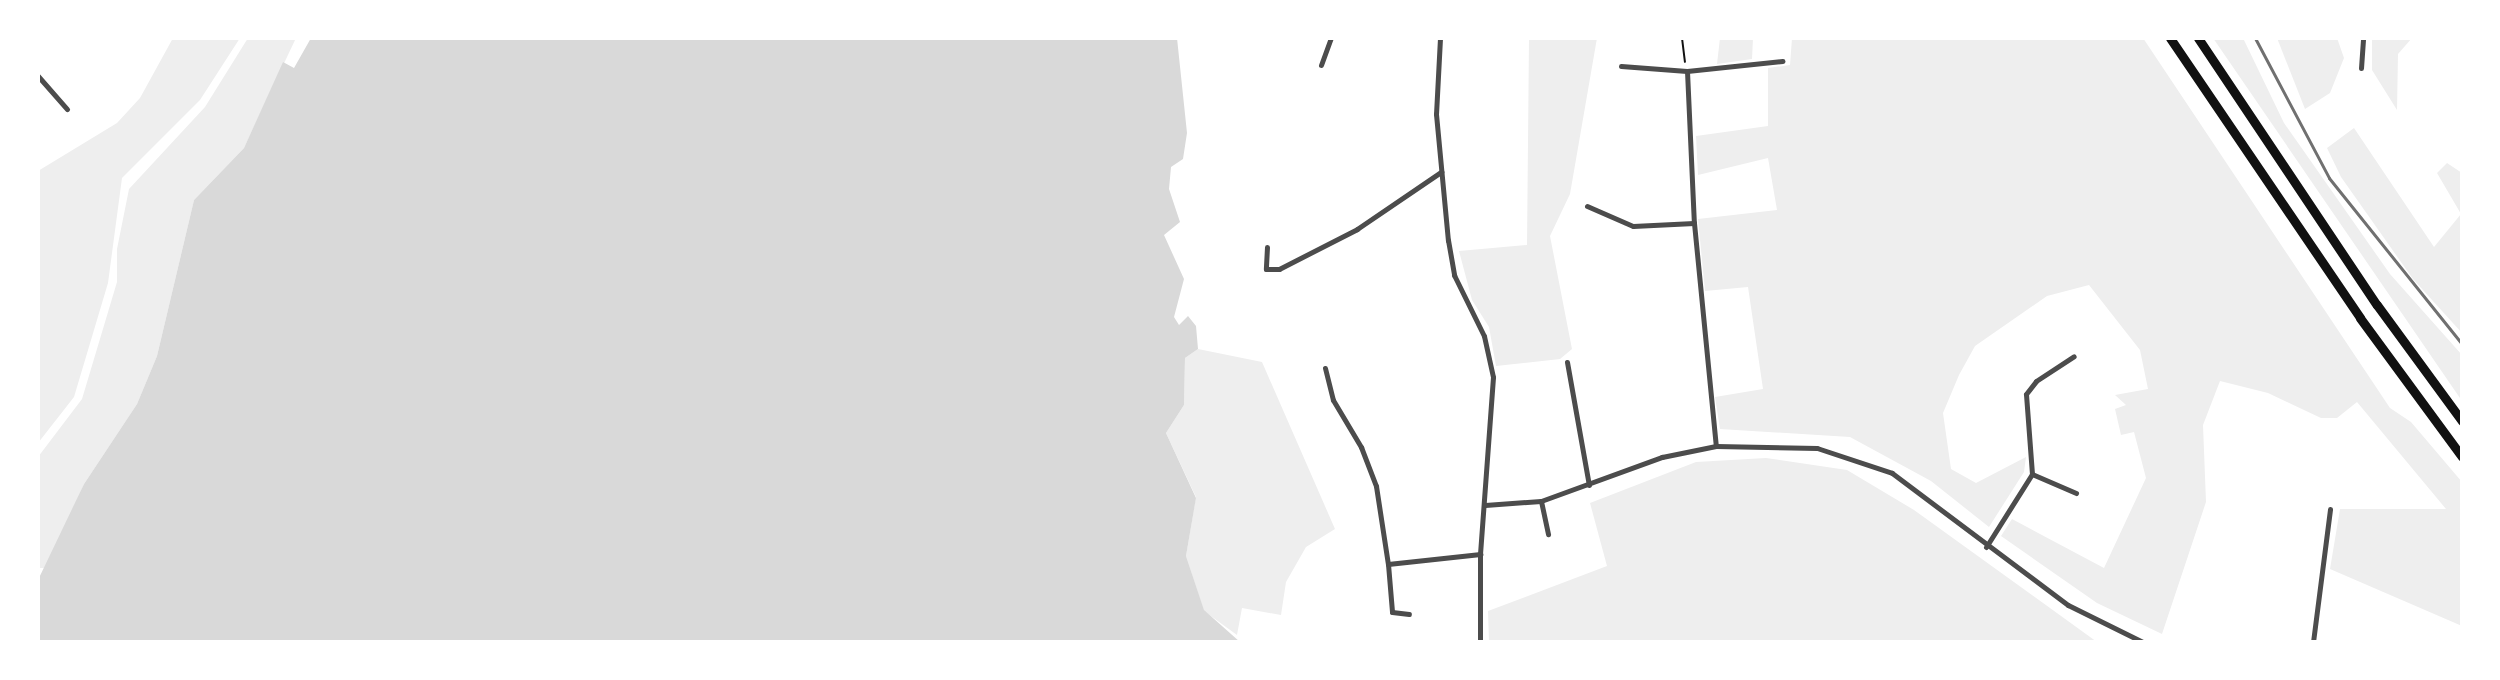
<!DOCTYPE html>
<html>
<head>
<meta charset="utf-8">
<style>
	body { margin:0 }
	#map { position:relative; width:2500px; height:680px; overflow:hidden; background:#fff; font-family:"PT Sans Narrow",sans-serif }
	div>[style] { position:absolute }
	.green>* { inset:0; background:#eee }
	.water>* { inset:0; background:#d9d9d9 }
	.path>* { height:2px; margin:-1px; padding:0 1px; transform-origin:1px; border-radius:1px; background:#111 }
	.minor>* { height:5px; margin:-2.5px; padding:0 2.5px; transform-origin:2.5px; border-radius:2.5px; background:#4c4c4c }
	.motorway>* { height:9px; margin:-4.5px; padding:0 4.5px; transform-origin:4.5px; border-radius:4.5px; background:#111 }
	.rail>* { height:3px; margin:-1.5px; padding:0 1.5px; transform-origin:1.5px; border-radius:1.5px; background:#707070 }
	span { translate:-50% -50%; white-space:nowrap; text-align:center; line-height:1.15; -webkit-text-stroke:6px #fff; paint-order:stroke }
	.frame { position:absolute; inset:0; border:40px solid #fff; pointer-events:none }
</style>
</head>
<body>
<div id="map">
	<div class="green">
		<i style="clip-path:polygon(173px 38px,240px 38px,200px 100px,122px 178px,108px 283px,74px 397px,38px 443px,38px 171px,117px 123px,140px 98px)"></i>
		<i style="clip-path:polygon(248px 38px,296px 38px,244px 148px,194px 200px,157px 356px,137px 404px,84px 484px,47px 568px,38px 568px,38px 457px,82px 399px,117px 282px,117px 249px,129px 189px,205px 107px)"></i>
		<i style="clip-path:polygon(1529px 38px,1597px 38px,1570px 194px,1550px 236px,1572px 349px,1560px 359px,1496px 366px,1489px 327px,1472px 300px,1459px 251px,1527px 245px)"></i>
		<i style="clip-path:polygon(1720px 38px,1753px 38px,1752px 59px,1717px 64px)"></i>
		<i style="clip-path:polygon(1792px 38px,2143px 38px,2390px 408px,2411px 422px,2462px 482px,2462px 626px,2330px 569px,2340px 509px,2446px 509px,2357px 402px,2337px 418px,2321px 418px,2268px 393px,2220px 381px,2203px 425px,2206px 502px,2162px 634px,2097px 603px,2001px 536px,2012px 519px,2104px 568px,2146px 478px,2134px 432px,2121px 435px,2115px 409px,2126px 405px,2115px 395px,2148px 389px,2140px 350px,2089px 285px,2047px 296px,1975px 346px,1959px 375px,1943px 413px,1951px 469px,1976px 483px,2026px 457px,2024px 472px,1989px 527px,1931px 481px,1850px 437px,1720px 429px,1715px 397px,1763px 389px,1748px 287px,1705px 291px,1698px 219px,1777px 210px,1768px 158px,1698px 175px,1696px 136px,1768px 126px,1768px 68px,1790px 65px)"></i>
		<i style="clip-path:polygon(2213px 38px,2243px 38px,2284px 123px,2390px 274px,2462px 355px,2462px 401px)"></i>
		<i style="clip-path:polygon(2277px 38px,2337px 38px,2344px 58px,2330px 93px,2305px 109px)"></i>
		<i style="clip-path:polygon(2372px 38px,2412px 38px,2398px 54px,2397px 110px,2372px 70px)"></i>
		<i style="clip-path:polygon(2354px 128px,2434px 247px,2461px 214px,2437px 173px,2447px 163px,2462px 173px,2462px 333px,2413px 279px,2341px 177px,2327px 148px)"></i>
		<i style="clip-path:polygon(1198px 349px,1262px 362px,1335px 529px,1306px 547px,1286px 582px,1281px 615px,1242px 608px,1237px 635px,1204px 611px,1186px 556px,1196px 497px,1166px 433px,1184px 405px,1185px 358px)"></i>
		<i style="clip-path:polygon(1766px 458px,1847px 470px,1914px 510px,2097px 642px,1489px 642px,1488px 611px,1607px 566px,1590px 503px,1696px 462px)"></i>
	</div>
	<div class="water">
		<i style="clip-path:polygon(311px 38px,1177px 38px,1187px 133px,1183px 159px,1171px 167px,1169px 189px,1180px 222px,1164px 235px,1184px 279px,1174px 317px,1179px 325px,1188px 316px,1196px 326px,1198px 349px,1185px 358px,1184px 405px,1166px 433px,1196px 498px,1186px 556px,1204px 610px,1240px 642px,38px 642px,38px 580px,84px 484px,137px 404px,157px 356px,194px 200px,244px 148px,283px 62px,294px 68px)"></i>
	</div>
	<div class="path">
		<i style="left:1682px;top:38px;width:24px;rotate:83deg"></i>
	</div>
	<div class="minor">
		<i style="left:1440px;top:38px;width:76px;rotate:93deg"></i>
		<i style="left:1436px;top:114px;width:127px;rotate:84.6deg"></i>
		<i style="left:1448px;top:240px;width:36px;rotate:80deg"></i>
		<i style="left:1454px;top:275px;width:68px;rotate:63.8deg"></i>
		<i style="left:1484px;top:336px;width:42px;rotate:77.6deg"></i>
		<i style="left:1493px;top:377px;width:177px;rotate:94.2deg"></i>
		<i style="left:1480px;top:554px;width:88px;rotate:90deg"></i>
		<i style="left:1321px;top:65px;width:29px;rotate:-70deg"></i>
		<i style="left:1621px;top:66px;width:66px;rotate:4.3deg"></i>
		<i style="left:1687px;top:71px;width:96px;rotate:-6deg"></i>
		<i style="left:2361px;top:68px;width:30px;rotate:-86deg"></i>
		<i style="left:1687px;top:71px;width:152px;rotate:87.4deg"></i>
		<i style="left:1694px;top:223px;width:224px;rotate:84.4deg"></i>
		<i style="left:38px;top:76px;width:44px;rotate:48.7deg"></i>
		<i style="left:1587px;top:206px;width:50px;rotate:23.5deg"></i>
		<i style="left:1633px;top:226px;width:61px;rotate:-2.8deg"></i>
		<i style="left:1267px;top:247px;width:22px;rotate:93deg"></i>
		<i style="left:1266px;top:269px;width:13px"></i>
		<i style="left:1279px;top:269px;width:88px;rotate:-27.1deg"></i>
		<i style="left:1357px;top:229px;width:102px;rotate:-34.2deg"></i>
		<i style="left:1567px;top:362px;width:125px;rotate:79.9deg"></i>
		<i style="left:1325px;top:368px;width:33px;rotate:76deg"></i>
		<i style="left:1333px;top:400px;width:55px;rotate:59.2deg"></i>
		<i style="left:1361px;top:447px;width:42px;rotate:69deg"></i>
		<i style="left:1376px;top:486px;width:79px;rotate:81.3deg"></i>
		<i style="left:1388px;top:564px;width:93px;rotate:-6.2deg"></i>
		<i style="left:2032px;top:474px;width:48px;rotate:23.4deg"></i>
		<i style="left:1541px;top:501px;width:34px;rotate:78deg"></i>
		<i style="left:1485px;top:505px;width:56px;rotate:-4.1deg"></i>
		<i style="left:1541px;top:501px;width:129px;rotate:-20deg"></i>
		<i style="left:1662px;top:457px;width:55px;rotate:-11.5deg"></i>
		<i style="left:1716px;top:446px;width:101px;rotate:1.1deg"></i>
		<i style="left:1817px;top:448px;width:79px;rotate:18.4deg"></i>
		<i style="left:1892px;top:473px;width:220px;rotate:36.9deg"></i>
		<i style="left:2068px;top:605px;width:84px;rotate:26.3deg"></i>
		<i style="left:1986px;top:547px;width:86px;rotate:-57.8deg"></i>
		<i style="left:2032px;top:474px;width:80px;rotate:-94.3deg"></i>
		<i style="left:2026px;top:394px;width:16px;rotate:-52deg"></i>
		<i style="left:2036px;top:381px;width:45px;rotate:-33.3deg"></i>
		<i style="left:1388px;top:564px;width:48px;rotate:85.2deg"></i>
		<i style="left:1392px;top:612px;width:17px;rotate:7deg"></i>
		<i style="left:2313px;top:642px;width:134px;rotate:-82.7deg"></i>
	</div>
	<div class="motorway">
		<i style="left:2170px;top:38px;width:338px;rotate:55.8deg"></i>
		<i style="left:2360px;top:318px;width:172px;rotate:53.7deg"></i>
		<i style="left:2198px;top:38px;width:321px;rotate:56.2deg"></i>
		<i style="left:2377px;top:305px;width:144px;rotate:53.8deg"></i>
	</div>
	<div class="rail">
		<i style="left:2255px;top:38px;width:158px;rotate:62.1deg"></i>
		<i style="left:2329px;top:178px;width:213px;rotate:51.3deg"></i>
	</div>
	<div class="frame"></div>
</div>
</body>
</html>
